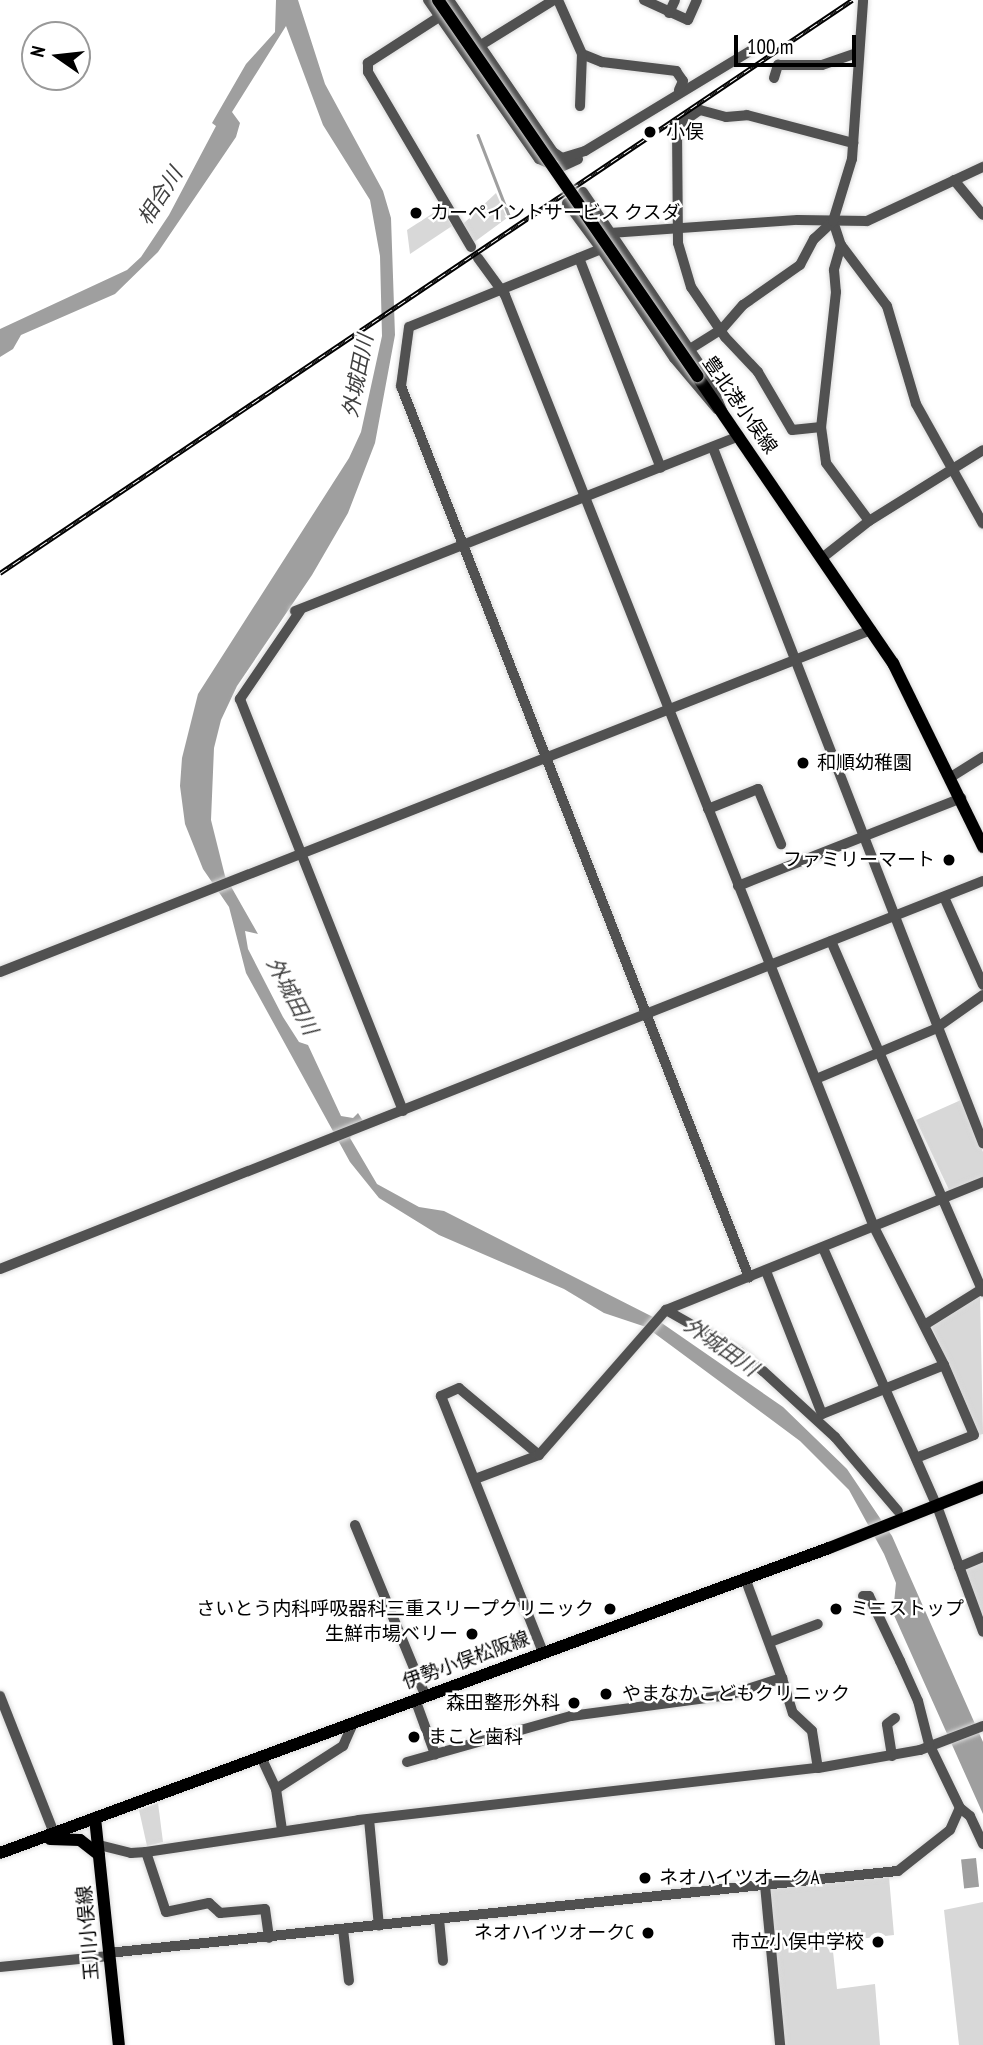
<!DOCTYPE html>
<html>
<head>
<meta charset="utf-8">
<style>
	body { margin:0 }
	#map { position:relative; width:983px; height:2045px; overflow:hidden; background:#fff; font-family:"PT Sans Narrow","Noto Sans JP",sans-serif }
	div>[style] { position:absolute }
	.green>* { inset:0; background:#d8d8d8 }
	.water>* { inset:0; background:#9f9f9f; transform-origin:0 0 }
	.stream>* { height:2.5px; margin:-1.25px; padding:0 1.25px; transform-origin:1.25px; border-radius:1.25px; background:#9f9f9f }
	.roads { filter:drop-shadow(0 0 2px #dbdbdb) drop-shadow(0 0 2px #dbdbdb) }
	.minor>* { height:10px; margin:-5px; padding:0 5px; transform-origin:5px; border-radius:5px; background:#515151 }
	.major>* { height:12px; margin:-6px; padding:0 6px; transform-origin:6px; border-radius:6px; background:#000 }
	.rail>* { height:5px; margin-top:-2.5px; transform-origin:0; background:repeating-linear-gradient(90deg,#fff 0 8px,#000 0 16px); box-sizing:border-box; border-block:2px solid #000 }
	.bridges { filter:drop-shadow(0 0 2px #dbdbdb) drop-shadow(0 0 2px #dbdbdb) }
	.major-bridge>* { height:12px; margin:-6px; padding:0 6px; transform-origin:6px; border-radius:6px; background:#000 }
	.dots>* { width:19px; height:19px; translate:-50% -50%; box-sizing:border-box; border:4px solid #fff; border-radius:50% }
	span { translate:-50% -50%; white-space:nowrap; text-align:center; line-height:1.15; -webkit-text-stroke:5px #fff; paint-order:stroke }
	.poi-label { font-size:19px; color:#000 }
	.left { translate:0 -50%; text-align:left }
	.right { translate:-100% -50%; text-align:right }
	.street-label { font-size:19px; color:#000 }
	.water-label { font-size:21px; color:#404040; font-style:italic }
	.north { position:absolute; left:21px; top:21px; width:70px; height:70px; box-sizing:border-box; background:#fff; border:2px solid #999; border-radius:50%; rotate:284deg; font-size:19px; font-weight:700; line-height:28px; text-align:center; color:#000 }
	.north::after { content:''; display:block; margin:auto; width:24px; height:32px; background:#000; clip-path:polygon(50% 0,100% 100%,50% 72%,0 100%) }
	.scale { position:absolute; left:734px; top:35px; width:122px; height:32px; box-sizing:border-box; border:4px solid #000; border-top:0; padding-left:9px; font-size:21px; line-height:24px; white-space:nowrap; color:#000; -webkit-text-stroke:5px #fff; paint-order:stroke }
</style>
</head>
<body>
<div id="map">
	<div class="green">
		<i style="clip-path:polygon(496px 193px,507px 218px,473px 243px,462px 225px)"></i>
		<i style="clip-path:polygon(441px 208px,452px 226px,410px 254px,407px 230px)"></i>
		<i style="clip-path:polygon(961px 1100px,983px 1152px,983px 1177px,950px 1192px,916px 1120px)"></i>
		<i style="clip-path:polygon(980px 1295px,983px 1434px,979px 1435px,931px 1325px)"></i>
		<i style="clip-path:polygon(983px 1557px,983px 1615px,978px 1617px,959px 1567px)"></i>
		<i style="clip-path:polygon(158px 1803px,163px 1842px,147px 1846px,139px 1810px)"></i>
		<i style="clip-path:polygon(889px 1877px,894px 1935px,832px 1942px,837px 1989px,875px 1984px,880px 2045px,784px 2045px,768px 1889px)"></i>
		<i style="clip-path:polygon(983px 1902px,983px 2045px,959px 2045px,944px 1910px)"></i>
	</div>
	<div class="water">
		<i style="clip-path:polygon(276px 0,298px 0,325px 84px,383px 191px,391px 218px,395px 335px,375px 443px,348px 513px,312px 575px,237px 686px,221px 720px,214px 748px,211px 820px,225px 876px,258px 934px,245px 931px,248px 949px,283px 1017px,299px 1042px,308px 1045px,341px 1116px,353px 1118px,358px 1113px,363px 1121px,350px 1138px,377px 1184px,419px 1207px,444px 1211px,653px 1317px,783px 1407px,847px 1469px,892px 1536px,983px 1742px,983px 1814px,893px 1613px,896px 1583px,884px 1554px,849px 1490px,800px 1441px,646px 1327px,604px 1313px,564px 1289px,439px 1235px,379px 1198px,350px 1162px,246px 973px,229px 907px,203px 869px,185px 824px,180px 786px,182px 758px,198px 694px,349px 458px,361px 432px,382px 336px,380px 256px,370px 200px,323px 125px,286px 26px,232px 112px,240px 123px,236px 137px,158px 252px,115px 294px,21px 335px,13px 349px,0 357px,0 329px,127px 270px,141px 257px,169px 215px,216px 126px,212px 123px,246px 64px,275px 32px)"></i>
		<i style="left:976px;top:1858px;width:29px;height:15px;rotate:84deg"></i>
	</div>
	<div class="stream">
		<i style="left:478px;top:135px;width:89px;rotate:68.9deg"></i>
	</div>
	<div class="roads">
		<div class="minor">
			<i style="left:428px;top:0;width:194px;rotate:55.1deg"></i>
			<i style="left:539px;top:159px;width:22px;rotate:24deg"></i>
			<i style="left:559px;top:168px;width:21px;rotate:-25deg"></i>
			<i style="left:449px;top:0;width:184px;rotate:55.6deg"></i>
			<i style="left:553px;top:152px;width:11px;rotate:34deg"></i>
			<i style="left:562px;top:158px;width:24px;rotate:-17deg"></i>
			<i style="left:585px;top:151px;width:193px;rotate:-31.2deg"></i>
			<i style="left:558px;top:0;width:59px;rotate:66deg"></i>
			<i style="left:582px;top:54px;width:22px;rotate:22deg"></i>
			<i style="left:602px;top:62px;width:75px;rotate:6.9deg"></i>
			<i style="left:676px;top:71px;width:12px;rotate:55deg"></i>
			<i style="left:683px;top:81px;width:10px;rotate:114deg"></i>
			<i style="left:644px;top:0;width:48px;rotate:24.4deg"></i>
			<i style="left:688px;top:20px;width:22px;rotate:-66deg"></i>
			<i style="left:669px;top:13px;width:14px;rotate:-65deg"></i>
			<i style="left:439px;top:17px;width:85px;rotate:147.1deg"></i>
			<i style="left:368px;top:63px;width:9px;rotate:90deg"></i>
			<i style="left:368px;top:72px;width:203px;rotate:59.5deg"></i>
			<i style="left:481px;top:45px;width:86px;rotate:-31.7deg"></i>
			<i style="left:774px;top:78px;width:14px;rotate:-73deg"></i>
			<i style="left:778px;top:65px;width:44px"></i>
			<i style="left:822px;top:65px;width:39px;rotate:-19deg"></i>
			<i style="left:580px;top:106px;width:52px;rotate:-87.8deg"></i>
			<i style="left:954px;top:180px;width:45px;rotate:50.4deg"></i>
			<i style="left:583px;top:192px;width:221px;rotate:55.9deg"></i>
			<i style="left:707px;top:375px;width:39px;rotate:67deg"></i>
			<i style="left:567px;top:203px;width:57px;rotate:53.5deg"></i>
			<i style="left:601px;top:249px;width:207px;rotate:157.9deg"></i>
			<i style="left:409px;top:327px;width:60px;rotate:97.7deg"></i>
			<i style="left:401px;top:386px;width:957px;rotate:68.67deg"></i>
			<i style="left:833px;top:221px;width:25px;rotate:72deg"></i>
			<i style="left:841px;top:245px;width:26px;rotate:106deg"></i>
			<i style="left:834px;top:270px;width:22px;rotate:85deg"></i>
			<i style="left:836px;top:292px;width:136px;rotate:96.3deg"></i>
			<i style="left:821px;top:427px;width:36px;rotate:82deg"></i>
			<i style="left:826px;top:463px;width:72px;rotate:53.4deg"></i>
			<i style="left:610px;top:233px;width:188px;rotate:-4deg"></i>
			<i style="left:798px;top:220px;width:69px;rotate:0.8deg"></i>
			<i style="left:867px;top:221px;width:128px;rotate:-25deg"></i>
			<i style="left:841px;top:245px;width:76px;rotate:53deg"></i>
			<i style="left:887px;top:306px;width:102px;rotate:73.5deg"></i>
			<i style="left:916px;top:404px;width:137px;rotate:60.8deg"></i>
			<i style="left:603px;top:246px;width:4px;rotate:124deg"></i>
			<i style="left:601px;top:249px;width:131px;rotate:56.2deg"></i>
			<i style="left:674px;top:358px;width:67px;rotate:49.9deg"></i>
			<i style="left:478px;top:258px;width:46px;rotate:53.9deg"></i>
			<i style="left:505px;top:295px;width:1002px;rotate:68.4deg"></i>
			<i style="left:874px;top:1227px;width:155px;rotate:63.1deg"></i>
			<i style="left:944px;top:1365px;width:131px;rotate:158.1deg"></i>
			<i style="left:822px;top:1414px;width:154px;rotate:-111.4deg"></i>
			<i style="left:579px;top:258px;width:225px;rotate:68.7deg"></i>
			<i style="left:690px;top:349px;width:38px;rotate:-32deg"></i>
			<i style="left:722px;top:329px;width:32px;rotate:-49deg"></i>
			<i style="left:743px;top:305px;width:70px;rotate:-35.1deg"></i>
			<i style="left:800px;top:265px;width:30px;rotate:-62deg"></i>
			<i style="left:814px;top:239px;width:26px;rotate:-43deg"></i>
			<i style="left:833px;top:221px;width:65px;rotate:-73deg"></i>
			<i style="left:852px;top:159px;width:159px;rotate:-86deg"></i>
			<i style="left:821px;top:427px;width:29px;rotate:174deg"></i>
			<i style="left:792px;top:430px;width:67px;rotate:-120.4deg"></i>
			<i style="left:758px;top:372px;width:48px;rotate:-133.3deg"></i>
			<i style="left:725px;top:337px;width:60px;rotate:-124.2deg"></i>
			<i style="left:691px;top:287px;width:46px;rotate:-106.5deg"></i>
			<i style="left:678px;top:243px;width:117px;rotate:-90.5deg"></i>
			<i style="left:677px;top:126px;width:28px;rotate:-35deg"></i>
			<i style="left:700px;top:110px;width:27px;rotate:15deg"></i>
			<i style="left:726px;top:117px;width:21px;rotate:-5deg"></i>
			<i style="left:747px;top:115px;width:110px;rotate:14.8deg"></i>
			<i style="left:713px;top:448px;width:746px;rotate:68.77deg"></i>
			<i style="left:822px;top:558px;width:60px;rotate:-38.2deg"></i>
			<i style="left:869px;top:521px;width:134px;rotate:-31.9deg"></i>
			<i style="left:295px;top:611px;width:477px;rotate:-21.5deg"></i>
			<i style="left:300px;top:611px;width:107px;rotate:124.3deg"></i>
			<i style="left:240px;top:699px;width:443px;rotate:68.4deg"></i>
			<i style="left:951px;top:777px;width:38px;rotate:-32deg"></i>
			<i style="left:708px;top:809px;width:54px;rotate:-21.8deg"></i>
			<i style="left:758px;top:789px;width:60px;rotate:67.3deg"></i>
			<i style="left:738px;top:886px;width:240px;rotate:-21.5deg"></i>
			<i style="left:944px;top:897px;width:96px;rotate:66.1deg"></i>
			<i style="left:831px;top:941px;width:382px;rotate:66.6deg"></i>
			<i style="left:0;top:972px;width:936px;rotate:-21.44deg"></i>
			<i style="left:816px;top:1079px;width:129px;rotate:-22.8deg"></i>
			<i style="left:935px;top:1029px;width:59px;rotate:-35.3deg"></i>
			<i style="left:823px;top:1248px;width:282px;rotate:66.2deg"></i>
			<i style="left:937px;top:1506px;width:134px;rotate:69.9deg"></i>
			<i style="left:0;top:1269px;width:1057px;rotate:-21.54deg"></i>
			<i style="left:666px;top:1310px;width:85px;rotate:29.6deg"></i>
			<i style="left:740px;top:1352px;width:30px;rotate:40deg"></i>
			<i style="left:763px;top:1371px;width:98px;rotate:42.5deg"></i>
			<i style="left:835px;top:1437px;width:97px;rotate:49.6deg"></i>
			<i style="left:926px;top:1324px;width:66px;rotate:-32deg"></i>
			<i style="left:539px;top:1455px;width:104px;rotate:-140.1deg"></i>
			<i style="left:459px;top:1388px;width:20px;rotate:156deg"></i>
			<i style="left:441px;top:1396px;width:276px;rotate:68.3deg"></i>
			<i style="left:916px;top:1458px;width:62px;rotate:-21.6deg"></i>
			<i style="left:974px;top:1435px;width:76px;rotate:-113.2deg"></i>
			<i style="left:475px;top:1479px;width:68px;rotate:-20.6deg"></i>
			<i style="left:539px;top:1455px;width:193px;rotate:-48.8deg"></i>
			<i style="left:666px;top:1310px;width:342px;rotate:-22deg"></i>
			<i style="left:355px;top:1525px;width:184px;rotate:67.6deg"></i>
			<i style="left:959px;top:1567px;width:26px;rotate:-23deg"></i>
			<i style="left:770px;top:1642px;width:51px;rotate:-20.6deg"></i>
			<i style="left:782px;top:1678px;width:37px;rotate:73deg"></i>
			<i style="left:793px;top:1713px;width:26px;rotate:43deg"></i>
			<i style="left:812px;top:1731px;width:37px;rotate:81deg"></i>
			<i style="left:0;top:1696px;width:147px;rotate:68.5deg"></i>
			<i style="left:415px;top:1699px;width:59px;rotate:70deg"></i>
			<i style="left:892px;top:1756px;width:32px;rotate:-99deg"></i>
			<i style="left:887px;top:1724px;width:10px;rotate:-37deg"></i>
			<i style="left:261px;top:1757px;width:35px;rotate:65deg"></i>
			<i style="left:276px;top:1789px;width:41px;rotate:81.7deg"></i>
			<i style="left:407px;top:1762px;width:170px;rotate:-15.7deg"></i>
			<i style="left:571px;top:1716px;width:159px;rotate:-7.6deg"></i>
			<i style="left:729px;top:1695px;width:56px;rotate:-17.8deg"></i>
			<i style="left:782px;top:1678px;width:107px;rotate:-110.3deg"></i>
			<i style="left:276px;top:1789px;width:80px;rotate:-32.7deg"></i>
			<i style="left:343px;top:1746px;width:24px;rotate:-66deg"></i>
			<i style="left:960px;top:1808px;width:13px;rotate:39deg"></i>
			<i style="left:970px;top:1816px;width:31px;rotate:65deg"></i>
			<i style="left:369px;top:1819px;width:107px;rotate:84.7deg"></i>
			<i style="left:99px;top:1845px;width:33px;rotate:14deg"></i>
			<i style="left:131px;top:1853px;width:15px;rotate:-4deg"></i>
			<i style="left:146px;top:1852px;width:215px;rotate:-8.5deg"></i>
			<i style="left:359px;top:1820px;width:462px;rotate:-6.5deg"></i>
			<i style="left:818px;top:1768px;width:104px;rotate:-10deg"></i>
			<i style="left:920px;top:1750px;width:67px;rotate:-20.9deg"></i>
			<i style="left:146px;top:1852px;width:63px;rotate:71.6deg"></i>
			<i style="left:166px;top:1912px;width:44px;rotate:-11.8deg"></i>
			<i style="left:209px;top:1903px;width:15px;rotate:42deg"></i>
			<i style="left:220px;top:1913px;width:45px;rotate:-5.1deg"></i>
			<i style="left:265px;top:1909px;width:29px;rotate:82deg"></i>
			<i style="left:765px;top:1885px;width:161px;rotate:84.6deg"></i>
			<i style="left:439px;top:1919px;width:42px;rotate:84.6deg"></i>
			<i style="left:343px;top:1929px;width:52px;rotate:83.4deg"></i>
			<i style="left:108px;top:1953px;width:794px;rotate:-5.93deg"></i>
			<i style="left:898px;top:1871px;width:66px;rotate:-38.3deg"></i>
			<i style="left:950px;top:1830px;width:24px;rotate:-66deg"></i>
			<i style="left:960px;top:1808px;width:71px;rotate:-115.8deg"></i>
			<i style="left:929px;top:1744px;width:44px;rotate:-104.3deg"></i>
			<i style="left:918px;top:1701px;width:44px;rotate:-114.2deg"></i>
			<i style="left:900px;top:1661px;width:72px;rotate:-115.5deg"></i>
			<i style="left:869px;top:1596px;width:6px;rotate:180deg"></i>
			<i style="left:0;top:1967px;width:109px;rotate:-5.8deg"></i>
		</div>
		<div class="major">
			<i style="left:697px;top:376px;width:348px;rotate:55.7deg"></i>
			<i style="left:893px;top:663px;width:205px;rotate:63.9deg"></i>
			<i style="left:95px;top:1818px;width:228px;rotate:84deg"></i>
			<i style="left:50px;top:1839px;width:30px;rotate:2deg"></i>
			<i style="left:80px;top:1840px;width:24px;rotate:38deg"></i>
			<i style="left:0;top:1853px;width:883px;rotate:-20.2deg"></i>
			<i style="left:829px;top:1548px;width:166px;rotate:-21.6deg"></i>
		</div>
	</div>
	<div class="rail">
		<i style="left:0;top:573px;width:1027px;rotate:-33.92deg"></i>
	</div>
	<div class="bridges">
		<div class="major-bridge">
			<i style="left:438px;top:0;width:457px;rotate:55.4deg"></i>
		</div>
	</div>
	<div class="dots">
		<i style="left:650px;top:132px;background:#000"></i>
		<i style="left:416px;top:213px;background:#000"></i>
		<i style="left:803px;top:763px;background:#000"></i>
		<i style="left:949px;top:860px;background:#000"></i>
		<i style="left:610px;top:1609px;background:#000"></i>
		<i style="left:836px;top:1609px;background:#000"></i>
		<i style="left:472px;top:1634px;background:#000"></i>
		<i style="left:606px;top:1694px;background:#000"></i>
		<i style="left:574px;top:1703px;background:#000"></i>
		<i style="left:414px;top:1737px;background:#000"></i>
		<i style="left:645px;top:1878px;background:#000"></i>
		<i style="left:648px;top:1933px;background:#000"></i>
		<i style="left:878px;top:1942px;background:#000"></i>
	</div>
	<div class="poi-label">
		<span class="left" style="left:666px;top:132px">小俣</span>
		<span class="left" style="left:430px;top:213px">カーペイントサービス クスダ</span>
		<span class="left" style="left:817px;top:763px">和順幼稚園</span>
		<span class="right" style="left:935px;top:860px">ファミリーマート</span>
		<span class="right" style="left:594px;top:1609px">さいとう内科呼吸器科三重スリープクリニック</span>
		<span class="left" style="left:850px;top:1609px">ミニストップ</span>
		<span class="right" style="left:458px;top:1634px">生鮮市場ベリー</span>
		<span class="left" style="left:622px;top:1694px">やまなかこどもクリニック</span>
		<span class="right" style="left:560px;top:1703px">森田整形外科</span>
		<span class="left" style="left:428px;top:1737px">まこと歯科</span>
		<span class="left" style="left:659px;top:1878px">ネオハイツオークA</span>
		<span class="right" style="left:634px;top:1933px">ネオハイツオークC</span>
		<span class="right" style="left:864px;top:1942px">市立小俣中学校</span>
	</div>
	<div class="street-label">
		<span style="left:740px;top:405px;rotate:55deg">豊北港小俣線</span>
		<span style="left:466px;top:1660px;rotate:-20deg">伊勢小俣松阪線</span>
		<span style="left:88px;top:1933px;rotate:-95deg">玉川小俣線</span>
	</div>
	<div class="water-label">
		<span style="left:160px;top:196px;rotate:-57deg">相合川</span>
		<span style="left:358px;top:376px;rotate:-79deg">外城田川</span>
		<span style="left:292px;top:996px;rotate:62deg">外城田川</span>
		<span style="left:721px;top:1347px;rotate:35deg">外城田川</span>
	</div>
	<div class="north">N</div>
	<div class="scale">100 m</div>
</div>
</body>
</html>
